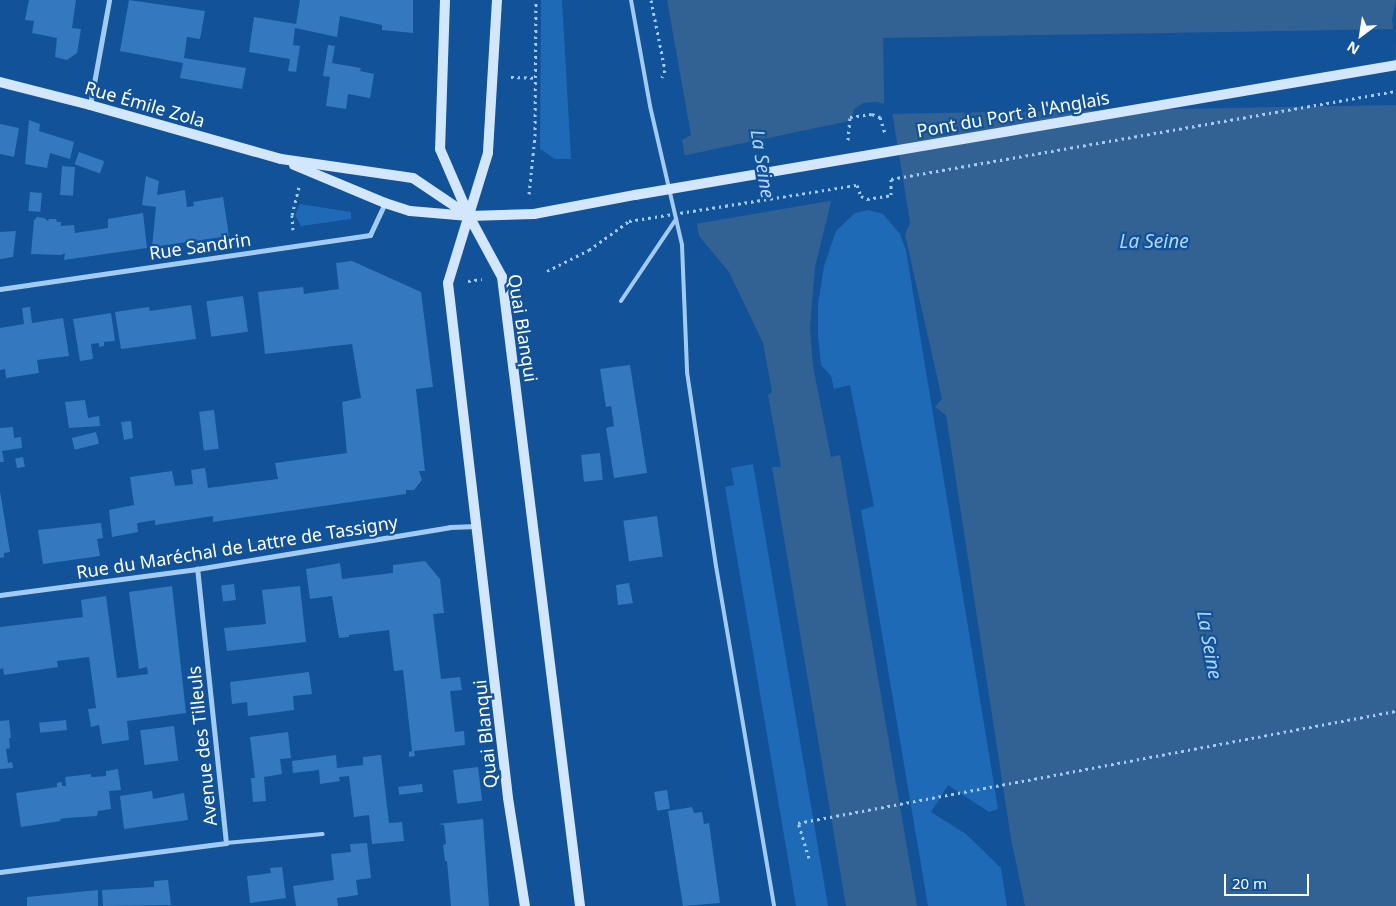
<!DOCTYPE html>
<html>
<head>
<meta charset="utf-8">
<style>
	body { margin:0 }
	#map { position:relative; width:1396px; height:906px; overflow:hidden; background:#115298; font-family:"Noto Sans",sans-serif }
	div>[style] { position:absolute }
	.green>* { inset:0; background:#1f6ab6 }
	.water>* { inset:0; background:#326194 }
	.pier>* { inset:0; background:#115298; transform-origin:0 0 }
	.building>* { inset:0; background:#3479bf; transform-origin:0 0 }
	.path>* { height:3px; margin-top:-1.5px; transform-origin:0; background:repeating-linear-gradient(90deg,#a2cbf4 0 2.5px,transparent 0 6.5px) }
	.lane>* { height:4px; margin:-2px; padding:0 2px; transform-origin:2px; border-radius:2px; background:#a2cbf4 }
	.street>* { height:5px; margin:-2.5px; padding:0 2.5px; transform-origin:2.5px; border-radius:2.5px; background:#a2cbf4 }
	.secondary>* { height:10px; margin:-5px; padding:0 5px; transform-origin:5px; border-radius:5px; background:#d2e7fd }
	.path-bridge>* { height:3px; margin-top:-1.5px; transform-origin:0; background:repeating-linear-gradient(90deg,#a2cbf4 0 2.5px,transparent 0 6.5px) }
	.secondary-bridge>* { height:10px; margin:-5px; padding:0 5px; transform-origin:5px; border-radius:5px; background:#d2e7fd }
	span { translate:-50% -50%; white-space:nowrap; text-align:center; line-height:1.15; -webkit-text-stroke:4.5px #115298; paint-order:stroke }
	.street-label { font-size:18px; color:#fff }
	.water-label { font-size:19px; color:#afd5fb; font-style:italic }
	.north { position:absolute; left:1336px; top:10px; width:50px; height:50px; -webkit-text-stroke:4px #115298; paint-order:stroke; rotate:211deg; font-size:14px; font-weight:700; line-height:20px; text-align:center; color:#fff }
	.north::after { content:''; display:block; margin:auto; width:18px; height:22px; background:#fff; clip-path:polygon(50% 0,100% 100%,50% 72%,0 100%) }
	.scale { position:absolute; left:1224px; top:874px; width:85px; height:22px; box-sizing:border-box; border:2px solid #fff; border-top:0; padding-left:6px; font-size:15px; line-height:18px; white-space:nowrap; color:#fff; -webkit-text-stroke:4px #115298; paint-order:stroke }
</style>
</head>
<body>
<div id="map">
	<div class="green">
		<i style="clip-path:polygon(541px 0,562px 0,571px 159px,555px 159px,540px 149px)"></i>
		<i style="clip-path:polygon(300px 204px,351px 212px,351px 219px,301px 226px,295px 215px)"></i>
		<i style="clip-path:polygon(868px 210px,883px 214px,900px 234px,906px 250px,998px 809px,989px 812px,948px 785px,931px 812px,966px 834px,1001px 868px,1007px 906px,928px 906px,861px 510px,874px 506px,850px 385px,834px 389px,831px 376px,821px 365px,818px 336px,818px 305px,824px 266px,836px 231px,855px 213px)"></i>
		<i style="clip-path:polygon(753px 464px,828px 906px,796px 906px,725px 487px,734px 485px,731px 468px)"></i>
	</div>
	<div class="water">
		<i style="clip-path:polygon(667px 0,1396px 0,1392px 20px,1396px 50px,1396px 906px,1025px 906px,1011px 839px,946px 415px,935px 407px,942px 399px,905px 235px,910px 222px,892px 112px,886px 104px,876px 102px,863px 103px,854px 109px,815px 267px,810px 328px,813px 366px,831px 457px,840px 455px,917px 906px,846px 906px,772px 467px,781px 467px,768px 395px,772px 392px,763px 343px,729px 272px,699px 236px,682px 140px,691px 135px)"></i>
	</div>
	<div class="pier">
		<i style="left:1395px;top:29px;width:76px;height:512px;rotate:89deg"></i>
		<i style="clip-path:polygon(854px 120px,835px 200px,695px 224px,682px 156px)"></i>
	</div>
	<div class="building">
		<i style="clip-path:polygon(29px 0,76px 0,72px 28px,81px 29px,77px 53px,67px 60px,55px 57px,57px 38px,32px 33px,34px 21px,25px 20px)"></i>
		<i style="clip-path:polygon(129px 0,205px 11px,200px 39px,187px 37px,184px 58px,246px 68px,242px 89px,180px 78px,183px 63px,120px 51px)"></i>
		<i style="clip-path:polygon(300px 0,413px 0,413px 33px,382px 30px,382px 25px,340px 16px,337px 37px,295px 28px,293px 45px,300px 46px,296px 72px,288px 71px,290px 59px,249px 52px,254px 17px,296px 24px)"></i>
		<i style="clip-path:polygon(328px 45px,335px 46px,332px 63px,361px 68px,360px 71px,374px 74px,370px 98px,348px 94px,346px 109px,326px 106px,330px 77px,323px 76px)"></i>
		<i style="clip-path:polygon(29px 120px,40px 124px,39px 131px,74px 142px,70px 159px,50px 153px,47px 168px,25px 164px)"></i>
		<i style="clip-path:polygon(0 124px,19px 128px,14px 157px,0 154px)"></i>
		<i style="left:79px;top:152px;width:27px;height:13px;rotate:20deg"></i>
		<i style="left:62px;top:166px;width:13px;height:29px;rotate:4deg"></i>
		<i style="clip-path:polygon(146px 176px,159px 181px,157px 195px,185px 190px,187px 207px,194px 206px,193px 202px,223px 197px,229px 236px,152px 247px,156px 207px,142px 205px)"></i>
		<i style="left:30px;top:192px;width:12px;height:19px;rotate:5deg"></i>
		<i style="clip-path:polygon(143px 213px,147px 248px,64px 260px,65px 253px,61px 255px,31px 254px,34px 220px,37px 217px,44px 218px,48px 221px,49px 219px,56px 219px,57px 222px,61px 222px,61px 226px,74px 225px,75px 233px,108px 228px,108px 219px)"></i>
		<i style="clip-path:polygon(16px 231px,13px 257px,0 259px,0 232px)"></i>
		<i style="clip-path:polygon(352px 261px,421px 292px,433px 387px,416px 389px,425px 471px,419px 471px,422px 480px,414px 490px,406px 490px,406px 494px,213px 522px,213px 516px,155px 525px,155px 520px,137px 523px,138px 532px,112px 537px,109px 510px,134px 505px,130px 477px,172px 471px,175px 486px,193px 484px,191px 470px,205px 468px,208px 488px,278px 479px,275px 463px,347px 453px,342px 402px,361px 398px,352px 344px,265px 354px,258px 292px,303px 287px,304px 294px,339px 289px,336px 263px)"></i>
		<i style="left:243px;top:296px;width:36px;height:37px;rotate:82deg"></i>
		<i style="clip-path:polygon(191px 305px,196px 339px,121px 349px,115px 312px,149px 307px,150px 311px)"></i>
		<i style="clip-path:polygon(30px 307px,32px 323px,63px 318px,69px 356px,37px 360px,39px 373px,6px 378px,5px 369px,0 370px,0 328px,24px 324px,22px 308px)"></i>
		<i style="clip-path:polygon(111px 313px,115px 341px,104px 342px,104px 346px,99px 347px,99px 343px,91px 344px,93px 359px,80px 361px,73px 319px)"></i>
		<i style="clip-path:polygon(630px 365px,647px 473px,614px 478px,606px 428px,614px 426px,611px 406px,606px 407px,600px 369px)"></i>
		<i style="clip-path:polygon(85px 400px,88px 418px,99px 416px,100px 426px,69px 428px,65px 402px)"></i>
		<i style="left:214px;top:410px;width:39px;height:15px;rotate:83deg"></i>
		<i style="clip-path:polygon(131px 421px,133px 438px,124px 440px,121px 422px)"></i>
		<i style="clip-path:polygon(13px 427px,14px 438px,21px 437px,22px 448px,2px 451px,4px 462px,0 462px,0 428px)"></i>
		<i style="left:96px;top:432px;width:12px;height:25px;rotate:76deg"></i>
		<i style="left:600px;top:453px;width:27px;height:19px;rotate:84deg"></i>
		<i style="left:23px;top:457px;width:10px;height:8px;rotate:79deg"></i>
		<i style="clip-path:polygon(0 491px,10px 552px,4px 553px,4px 557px,0 558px)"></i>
		<i style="left:657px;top:516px;width:41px;height:34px;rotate:82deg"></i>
		<i style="clip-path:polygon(101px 523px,103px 538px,97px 539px,100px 556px,43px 564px,38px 530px)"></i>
		<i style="clip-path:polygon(425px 561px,440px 579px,444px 613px,433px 614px,441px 679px,460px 677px,462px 690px,450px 691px,455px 732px,464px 731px,465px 745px,414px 751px,415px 756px,409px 757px,409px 752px,412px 751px,403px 670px,394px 671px,389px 630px,349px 635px,349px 637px,339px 638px,332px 596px,310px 599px,306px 569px,340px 563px,342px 579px,393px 573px,393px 565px)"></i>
		<i style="clip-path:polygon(629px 583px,633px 603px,618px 605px,616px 585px)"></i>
		<i style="left:234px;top:584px;width:16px;height:13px;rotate:83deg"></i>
		<i style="clip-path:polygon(172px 586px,186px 713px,127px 721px,129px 740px,102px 744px,99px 725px,91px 727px,88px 709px,96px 708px,89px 657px,57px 661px,58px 667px,4px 675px,3px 668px,0 669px,0 627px,83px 617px,81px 600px,106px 596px,117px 678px,148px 674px,147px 667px,139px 669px,129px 592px)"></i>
		<i style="clip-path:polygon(300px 586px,306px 642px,227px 651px,224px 628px,266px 624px,262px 590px)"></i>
		<i style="clip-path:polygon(309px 672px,312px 694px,293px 696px,294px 710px,248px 716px,247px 702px,232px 704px,230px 682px)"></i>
		<i style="clip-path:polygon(9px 720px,11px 738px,9px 738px,10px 748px,6px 749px,8px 763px,12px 762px,13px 768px,0 769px,0 721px)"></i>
		<i style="left:66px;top:720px;width:10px;height:27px;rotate:84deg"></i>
		<i style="left:174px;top:726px;width:35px;height:34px;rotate:83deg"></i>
		<i style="clip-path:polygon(288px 732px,291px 758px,280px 759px,282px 774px,264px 777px,266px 801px,253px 802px,251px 778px,255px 778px,250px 737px)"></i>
		<i style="clip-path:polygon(336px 755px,337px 768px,363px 765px,363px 757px,381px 755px,389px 823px,402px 822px,404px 841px,372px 844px,369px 815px,354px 817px,349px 776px,339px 777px,340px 781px,320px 784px,319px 770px,293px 773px,292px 761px)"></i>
		<i style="left:478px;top:767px;width:34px;height:25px;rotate:83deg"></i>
		<i style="clip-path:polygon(118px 769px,121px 790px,109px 791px,111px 809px,98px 811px,97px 816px,67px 818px,60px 819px,61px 821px,21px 827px,16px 793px,57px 787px,57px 783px,62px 782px,62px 786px,66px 786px,65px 777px,91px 774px,91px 777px,106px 776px,106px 771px)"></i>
		<i style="left:422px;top:784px;width:8px;height:24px;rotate:83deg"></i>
		<i style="left:667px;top:790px;width:19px;height:13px;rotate:81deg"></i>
		<i style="clip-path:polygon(152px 791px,153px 799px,184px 793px,188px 820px,124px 829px,120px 796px)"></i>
		<i style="clip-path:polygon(692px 807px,694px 813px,702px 812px,704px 824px,709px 823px,720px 903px,683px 906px,668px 811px)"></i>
		<i style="clip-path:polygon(483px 819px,489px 906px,451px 906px,447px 861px,445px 861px,443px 845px,446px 844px,444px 825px,438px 824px)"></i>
		<i style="clip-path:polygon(367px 843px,371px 878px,356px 880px,358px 895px,337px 898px,338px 906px,296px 906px,293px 886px,334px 880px,331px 854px,351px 852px,350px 844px)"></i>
		<i style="clip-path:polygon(282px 867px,286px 898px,250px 903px,247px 876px,271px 873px,270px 868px)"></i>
		<i style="clip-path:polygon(168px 880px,171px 905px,103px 906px,102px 890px,154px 887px,154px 881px)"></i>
		<i style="clip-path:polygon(98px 890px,98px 906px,27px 906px,27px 897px)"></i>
	</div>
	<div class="path">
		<i style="left:651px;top:0;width:71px;rotate:78.7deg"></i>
		<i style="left:665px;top:70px;width:8px;rotate:113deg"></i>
		<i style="left:511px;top:77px;width:24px;rotate:2deg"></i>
		<i style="left:529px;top:194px;width:58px;rotate:-84.1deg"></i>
		<i style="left:535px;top:136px;width:136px;rotate:-89.6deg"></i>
		<i style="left:293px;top:230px;width:15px;rotate:-94deg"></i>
		<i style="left:292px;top:215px;width:29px;rotate:-76deg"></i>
		<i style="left:547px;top:271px;width:47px;rotate:-26.6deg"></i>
		<i style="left:589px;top:250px;width:49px;rotate:-35.9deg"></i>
		<i style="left:468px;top:281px;width:14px;rotate:-8deg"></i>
		<i style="left:809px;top:858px;width:37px;rotate:-107deg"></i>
		<i style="left:798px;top:823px;width:608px;rotate:-10.61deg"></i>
	</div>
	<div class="lane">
		<i style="left:631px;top:0;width:108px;rotate:79.8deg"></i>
		<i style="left:650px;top:106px;width:143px;rotate:77deg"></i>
		<i style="left:682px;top:245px;width:127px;rotate:87.7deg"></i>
		<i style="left:687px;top:372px;width:196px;rotate:81.5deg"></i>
		<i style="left:716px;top:566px;width:345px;rotate:80.3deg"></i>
		<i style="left:621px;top:301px;width:99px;rotate:-56.1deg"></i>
		<i style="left:226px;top:843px;width:97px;rotate:-5.3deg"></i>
	</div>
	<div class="street">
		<i style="left:90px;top:105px;width:107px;rotate:-79.7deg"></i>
		<i style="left:0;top:289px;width:374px;rotate:-8.3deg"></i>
		<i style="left:370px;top:235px;width:35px;rotate:-65deg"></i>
		<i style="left:0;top:595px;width:199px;rotate:-7.5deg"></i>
		<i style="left:197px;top:569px;width:256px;rotate:-9.4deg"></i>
		<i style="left:450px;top:527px;width:27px;rotate:-2deg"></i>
		<i style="left:0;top:872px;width:228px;rotate:-7.3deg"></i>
		<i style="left:226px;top:843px;width:276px;rotate:-96deg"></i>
	</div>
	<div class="secondary">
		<i style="left:445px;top:0;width:149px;rotate:91.9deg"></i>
		<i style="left:440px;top:149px;width:73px;rotate:66.6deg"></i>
		<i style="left:469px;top:216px;width:69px;rotate:61.6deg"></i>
		<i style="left:502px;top:277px;width:634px;rotate:82.93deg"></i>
		<i style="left:497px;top:0;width:153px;rotate:93.4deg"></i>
		<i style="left:488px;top:153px;width:136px;rotate:107.1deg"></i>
		<i style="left:448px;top:283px;width:518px;rotate:83.35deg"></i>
		<i style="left:508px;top:798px;width:109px;rotate:81.1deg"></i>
		<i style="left:0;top:82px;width:93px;rotate:14.3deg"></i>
		<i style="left:90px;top:105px;width:198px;rotate:15.8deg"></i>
		<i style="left:281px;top:159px;width:133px;rotate:8.2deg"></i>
		<i style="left:413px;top:178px;width:66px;rotate:33.9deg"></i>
		<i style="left:294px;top:165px;width:99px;rotate:22.7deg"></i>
		<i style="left:385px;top:203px;width:26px;rotate:18deg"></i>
		<i style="left:410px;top:211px;width:59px;rotate:4.8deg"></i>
		<i style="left:469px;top:216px;width:65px;rotate:-1.8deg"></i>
		<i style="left:534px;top:214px;width:103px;rotate:-10.7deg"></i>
	</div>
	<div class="path-bridge">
		<i style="left:848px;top:140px;width:23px;rotate:-85deg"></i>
		<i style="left:850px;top:117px;width:22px;rotate:-8deg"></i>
		<i style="left:872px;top:114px;width:9px;rotate:21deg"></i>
		<i style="left:880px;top:117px;width:17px;rotate:73deg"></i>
		<i style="left:629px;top:221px;width:231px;rotate:-9deg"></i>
		<i style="left:857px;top:185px;width:12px;rotate:70deg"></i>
		<i style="left:861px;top:196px;width:7px;rotate:27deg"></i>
		<i style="left:867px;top:199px;width:24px;rotate:-9deg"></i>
		<i style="left:891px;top:195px;width:16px;rotate:-90deg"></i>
		<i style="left:891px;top:179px;width:513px;rotate:-9.88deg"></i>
	</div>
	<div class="secondary-bridge">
		<i style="left:635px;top:195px;width:772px;rotate:-9.69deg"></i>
	</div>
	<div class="street-label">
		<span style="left:145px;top:104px;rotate:16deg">Rue Émile Zola</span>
		<span style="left:1013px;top:114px;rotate:-10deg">Pont du Port à l'Anglais</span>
		<span style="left:200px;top:246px;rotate:-8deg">Rue Sandrin</span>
		<span style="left:523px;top:328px;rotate:81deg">Quai Blanqui</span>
		<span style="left:237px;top:547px;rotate:-9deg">Rue du Maréchal de Lattre de Tassigny</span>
		<span style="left:485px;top:734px;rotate:-96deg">Quai Blanqui</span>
		<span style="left:202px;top:746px;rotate:-96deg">Avenue des Tilleuls</span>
	</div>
	<div class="water-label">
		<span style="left:762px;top:164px;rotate:81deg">La Seine</span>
		<span style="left:1154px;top:242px">La Seine</span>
		<span style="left:1209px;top:645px;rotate:80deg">La Seine</span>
	</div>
	<div class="north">N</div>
	<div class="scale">20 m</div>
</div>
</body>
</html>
